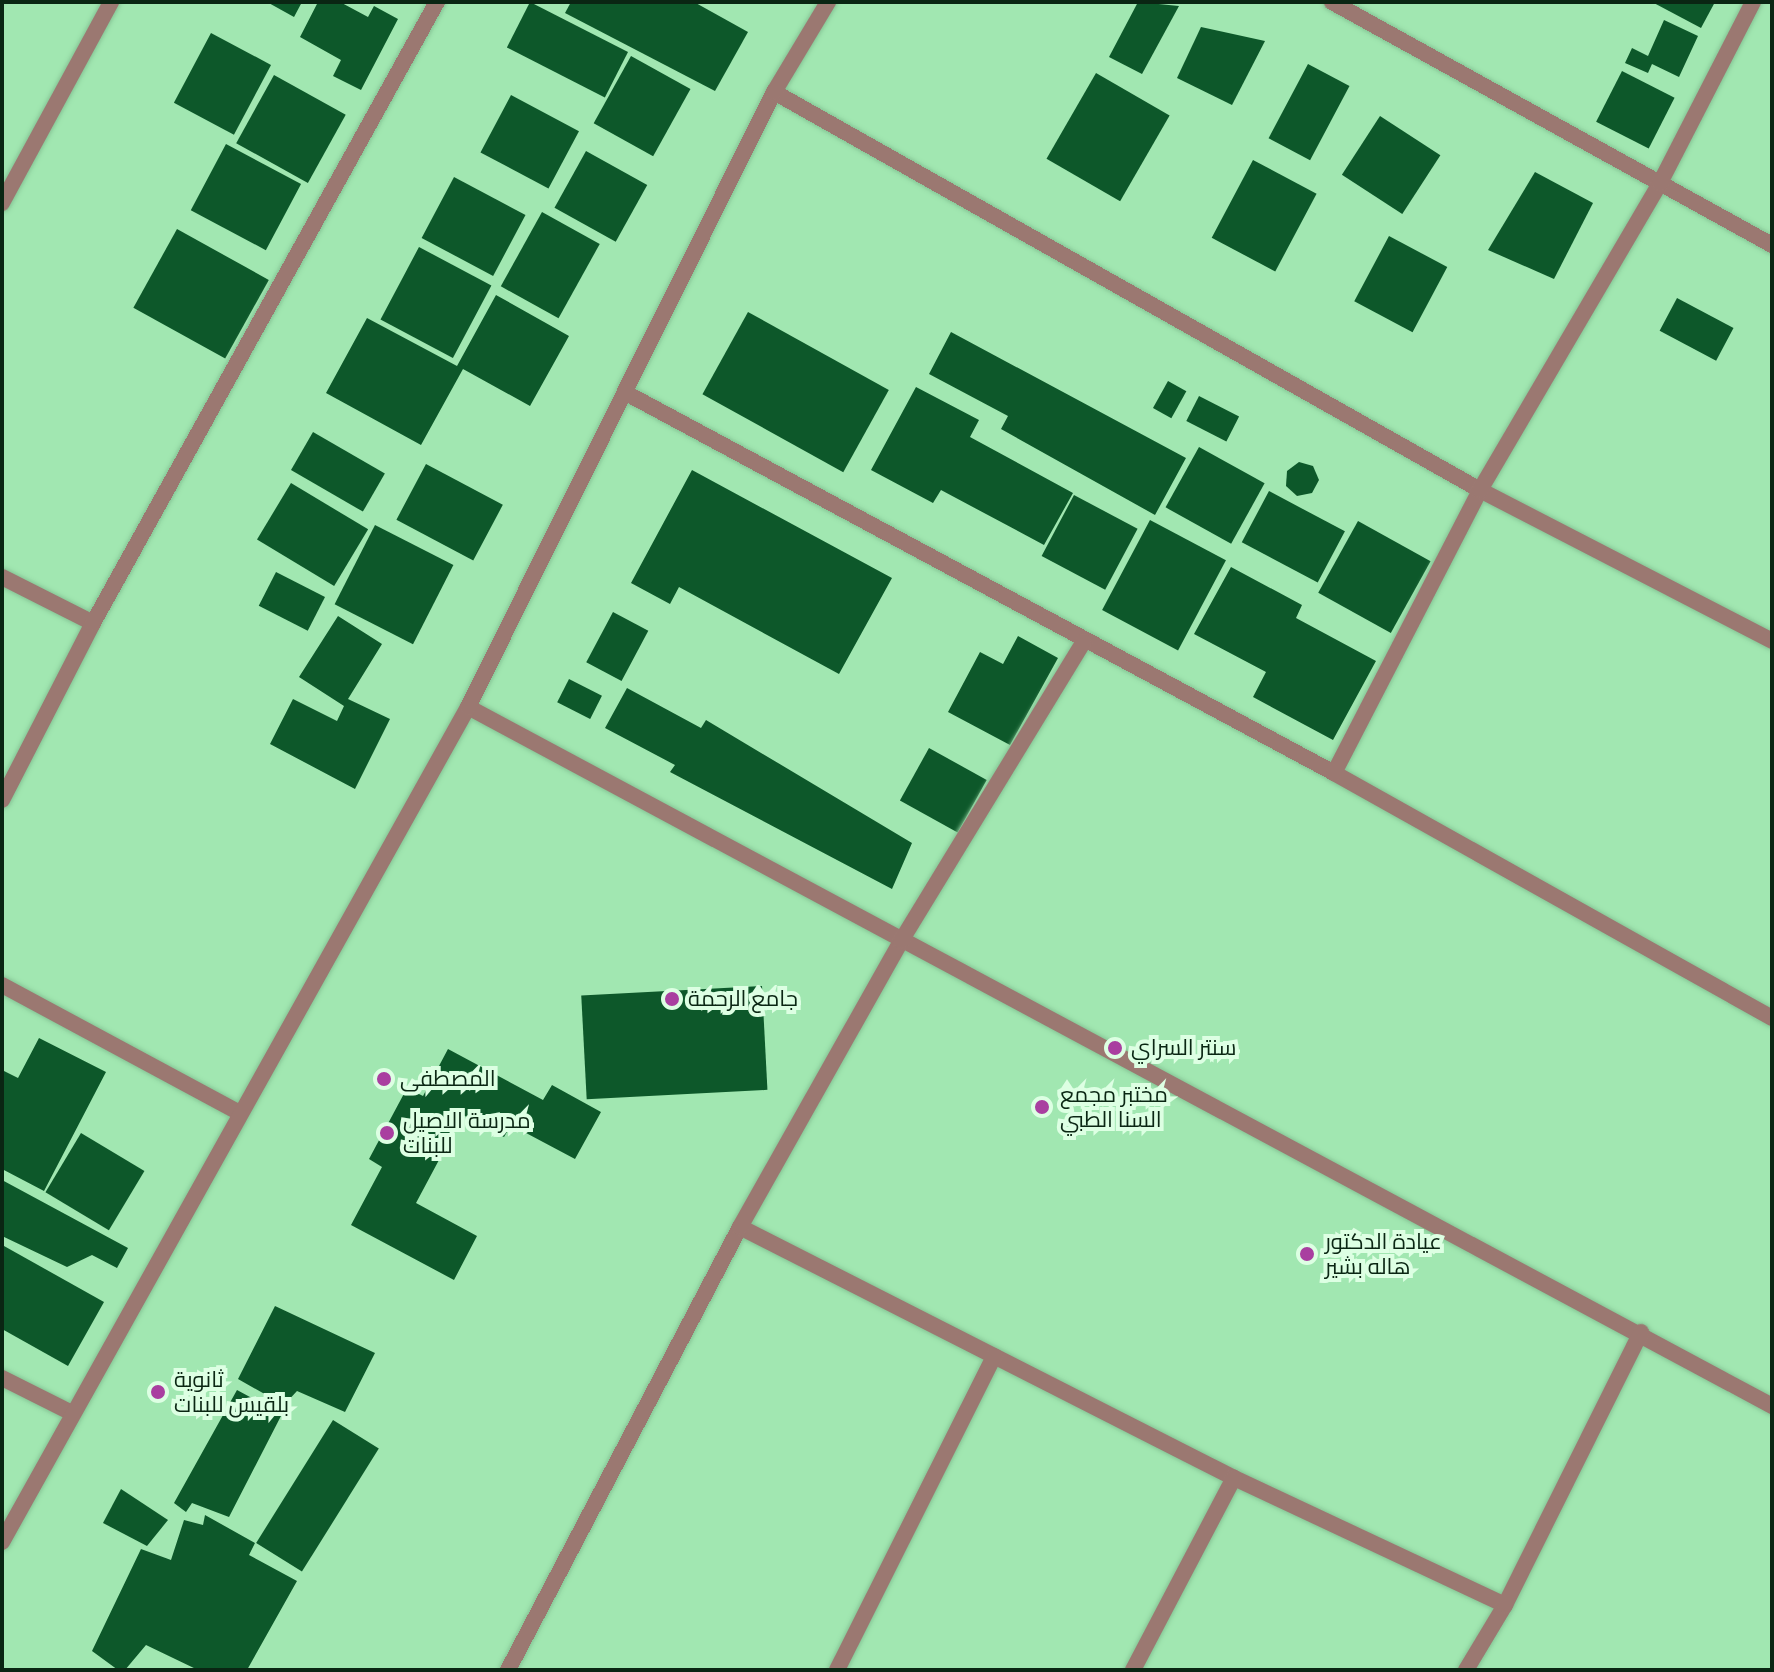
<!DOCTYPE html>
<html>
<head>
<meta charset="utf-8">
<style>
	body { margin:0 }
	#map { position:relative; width:1774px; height:1672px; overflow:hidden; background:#a1e7b1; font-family:Cabin,Cairo,sans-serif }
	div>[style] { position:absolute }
	.building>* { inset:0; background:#0d582a; transform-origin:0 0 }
	.roads { filter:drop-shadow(0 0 2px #86c495) drop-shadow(0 0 2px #86c495) }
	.minor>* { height:16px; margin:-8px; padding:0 8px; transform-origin:8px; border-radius:8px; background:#9b7871 }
	.tertiary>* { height:16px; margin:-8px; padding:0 8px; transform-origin:8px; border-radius:8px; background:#9b7871 }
	.dots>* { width:22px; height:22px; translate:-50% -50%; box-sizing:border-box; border:4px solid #ddffe3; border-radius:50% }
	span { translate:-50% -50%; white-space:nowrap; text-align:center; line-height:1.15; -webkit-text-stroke:8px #ddffe3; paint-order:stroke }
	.poi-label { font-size:22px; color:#0a2613 }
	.left { translate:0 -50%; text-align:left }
	.frame { position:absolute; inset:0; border:4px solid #0a2613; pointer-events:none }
</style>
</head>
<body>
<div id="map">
	<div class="building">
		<i style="clip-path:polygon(267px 2px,302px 2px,294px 17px)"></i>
		<i style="clip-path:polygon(318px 2px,340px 2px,368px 17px,374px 6px,398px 19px,361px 90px,333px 76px,341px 60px,300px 37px)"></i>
		<i style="left:530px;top:2px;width:110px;height:51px;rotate:27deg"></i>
		<i style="clip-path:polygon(571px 2px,694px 2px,748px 32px,715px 91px,565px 13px)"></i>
		<i style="clip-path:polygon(1138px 2px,1179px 6px,1142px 74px,1109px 57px)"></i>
		<i style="clip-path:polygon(1652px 2px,1715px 2px,1701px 28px)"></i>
		<i style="clip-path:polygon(1664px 20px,1698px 36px,1679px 77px,1652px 64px,1648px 73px,1625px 63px,1632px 48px,1648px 56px)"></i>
		<i style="clip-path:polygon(1201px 27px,1265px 41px,1232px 105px,1177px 78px)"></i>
		<i style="left:211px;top:33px;width:68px;height:79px;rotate:28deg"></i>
		<i style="left:631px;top:56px;width:68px;height:77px;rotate:29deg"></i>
		<i style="left:1308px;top:64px;width:47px;height:84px;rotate:28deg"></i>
		<i style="left:1622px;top:71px;width:59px;height:57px;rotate:27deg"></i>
		<i style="left:1096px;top:73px;width:85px;height:99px;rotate:30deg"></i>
		<i style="left:274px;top:75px;width:82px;height:78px;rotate:29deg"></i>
		<i style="left:511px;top:95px;width:77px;height:65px;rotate:28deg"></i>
		<i style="left:1380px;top:116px;width:72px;height:70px;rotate:33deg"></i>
		<i style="left:226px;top:144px;width:85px;height:75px;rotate:28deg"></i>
		<i style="left:586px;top:151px;width:70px;height:65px;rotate:29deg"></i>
		<i style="left:1253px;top:160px;width:72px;height:88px;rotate:28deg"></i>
		<i style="clip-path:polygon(1535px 172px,1593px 203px,1554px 279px,1488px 250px)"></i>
		<i style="left:454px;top:177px;width:81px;height:69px;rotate:28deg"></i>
		<i style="left:542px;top:212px;width:66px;height:85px;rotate:29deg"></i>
		<i style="left:177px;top:229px;width:105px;height:90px;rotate:29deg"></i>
		<i style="left:1389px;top:236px;width:66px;height:74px;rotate:28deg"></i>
		<i style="left:419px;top:247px;width:82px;height:82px;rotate:28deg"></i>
		<i style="clip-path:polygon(496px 295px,569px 336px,530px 406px,463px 369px,421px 445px,326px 393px,367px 318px,457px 366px)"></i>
		<i style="left:1677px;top:298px;width:64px;height:37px;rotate:28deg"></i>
		<i style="left:748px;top:312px;width:161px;height:94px;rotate:29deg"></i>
		<i style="clip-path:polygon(951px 332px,1186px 458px,1155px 515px,1001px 429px,1008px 416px,929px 374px)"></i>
		<i style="left:1168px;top:381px;width:21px;height:31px;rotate:29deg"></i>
		<i style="clip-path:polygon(916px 387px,979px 420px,970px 437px,1073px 493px,1044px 545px,941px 490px,933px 503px,871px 470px)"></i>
		<i style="left:1199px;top:396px;width:45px;height:28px;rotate:27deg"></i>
		<i style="left:313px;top:432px;width:83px;height:44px;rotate:30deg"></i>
		<i style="left:1199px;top:447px;width:75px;height:69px;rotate:29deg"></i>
		<i style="clip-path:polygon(1299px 462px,1313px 466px,1319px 480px,1312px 493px,1297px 496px,1286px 486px,1287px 471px)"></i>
		<i style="left:426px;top:464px;width:87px;height:63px;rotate:28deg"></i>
		<i style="clip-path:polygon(692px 470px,892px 578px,839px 674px,679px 587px,670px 604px,631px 583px)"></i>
		<i style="left:291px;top:483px;width:90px;height:66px;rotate:31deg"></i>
		<i style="left:1269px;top:491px;width:86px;height:58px;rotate:28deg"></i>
		<i style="left:1074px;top:495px;width:72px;height:69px;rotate:28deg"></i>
		<i style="left:1150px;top:520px;width:86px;height:102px;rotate:28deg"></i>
		<i style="left:1358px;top:521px;width:83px;height:82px;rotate:29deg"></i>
		<i style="left:375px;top:525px;width:88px;height:89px;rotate:27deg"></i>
		<i style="clip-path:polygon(1231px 567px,1302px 605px,1296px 618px,1376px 661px,1333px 740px,1253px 697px,1266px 672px,1194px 634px)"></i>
		<i style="left:276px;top:572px;width:55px;height:38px;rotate:27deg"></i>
		<i style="left:613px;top:612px;width:40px;height:57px;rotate:28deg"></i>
		<i style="clip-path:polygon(338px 616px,382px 644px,348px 699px,390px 719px,355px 789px,270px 744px,293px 699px,337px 721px,344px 706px,299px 677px)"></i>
		<i style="clip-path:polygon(1018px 636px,1058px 658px,1010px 745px,948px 712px,980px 652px,1003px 664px)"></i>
		<i style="left:569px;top:679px;width:37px;height:26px;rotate:27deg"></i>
		<i style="clip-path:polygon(627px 688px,701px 728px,706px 720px,912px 843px,892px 889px,670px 772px,675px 765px,605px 728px)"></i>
		<i style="left:929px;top:748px;width:66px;height:60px;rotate:29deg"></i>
		<i style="left:762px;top:986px;width:104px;height:181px;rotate:87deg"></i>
		<i style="clip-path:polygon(39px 1038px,106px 1072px,44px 1191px,2px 1169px,2px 1070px,18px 1078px)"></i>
		<i style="clip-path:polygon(448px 1049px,543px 1100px,552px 1085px,601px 1112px,575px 1159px,511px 1125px,504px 1137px,463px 1115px,416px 1203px,477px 1236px,454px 1280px,351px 1225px,382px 1167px,369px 1159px,407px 1088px,423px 1096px)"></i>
		<i style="left:81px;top:1133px;width:74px;height:69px;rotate:31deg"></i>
		<i style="clip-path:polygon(2px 1180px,128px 1248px,117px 1268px,92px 1255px,67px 1267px,2px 1236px)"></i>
		<i style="clip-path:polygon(4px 1246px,104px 1302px,68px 1366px,2px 1329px)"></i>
		<i style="clip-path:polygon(275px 1306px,375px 1353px,345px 1412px,297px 1391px,284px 1405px,238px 1379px)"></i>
		<i style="clip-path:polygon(237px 1390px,282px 1414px,229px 1517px,192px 1503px,186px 1512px,174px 1503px)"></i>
		<i style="left:333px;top:1420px;width:54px;height:145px;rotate:32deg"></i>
		<i style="clip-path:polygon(121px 1489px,168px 1520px,147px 1546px,103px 1523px)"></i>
		<i style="clip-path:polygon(205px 1515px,255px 1543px,249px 1555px,297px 1581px,247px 1670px,198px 1670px,146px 1645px,125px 1670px,118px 1670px,92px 1651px,141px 1549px,171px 1560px,184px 1520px,203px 1525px)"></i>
	</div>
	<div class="roads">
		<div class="minor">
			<i style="left:1332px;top:2px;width:503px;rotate:28.91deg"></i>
			<i style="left:774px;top:92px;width:810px;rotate:29.41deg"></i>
			<i style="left:1480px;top:490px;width:329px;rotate:27.3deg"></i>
			<i style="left:2px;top:203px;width:229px;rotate:-61.5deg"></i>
			<i style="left:626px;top:393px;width:804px;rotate:28.22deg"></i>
			<i style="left:1334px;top:773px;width:502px;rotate:29.22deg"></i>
			<i style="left:2px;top:577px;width:102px;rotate:26.8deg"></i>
			<i style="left:468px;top:707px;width:1480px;rotate:28.19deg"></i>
			<i style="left:1334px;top:773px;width:318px;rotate:-62.7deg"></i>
			<i style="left:1480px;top:490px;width:356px;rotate:-59.6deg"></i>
			<i style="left:1660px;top:183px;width:203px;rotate:-62.8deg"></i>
			<i style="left:2px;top:800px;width:199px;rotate:-62.8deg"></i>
			<i style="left:93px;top:623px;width:710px;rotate:-61.02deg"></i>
			<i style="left:740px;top:1227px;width:554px;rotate:26.93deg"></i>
			<i style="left:1234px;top:1478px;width:299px;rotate:25.1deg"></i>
			<i style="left:2px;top:1378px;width:76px;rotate:26.6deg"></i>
			<i style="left:508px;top:1670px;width:500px;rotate:-62.36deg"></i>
			<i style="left:740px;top:1227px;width:328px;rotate:-60.6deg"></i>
			<i style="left:901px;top:941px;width:351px;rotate:-58.6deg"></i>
			<i style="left:837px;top:1670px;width:351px;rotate:-63.4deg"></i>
			<i style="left:1133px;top:1670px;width:217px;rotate:-62.3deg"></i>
			<i style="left:1466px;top:1670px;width:76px;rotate:-59deg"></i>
			<i style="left:1505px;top:1605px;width:305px;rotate:-63.5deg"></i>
		</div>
		<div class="tertiary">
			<i style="left:2px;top:985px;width:268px;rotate:28.3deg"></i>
			<i style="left:2px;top:1542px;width:956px;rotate:-60.83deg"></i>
			<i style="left:468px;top:707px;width:687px;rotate:-63.55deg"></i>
			<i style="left:774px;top:92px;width:105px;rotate:-59deg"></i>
		</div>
	</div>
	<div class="dots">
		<i style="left:672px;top:999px;background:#a93fa0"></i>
		<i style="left:1115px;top:1048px;background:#a93fa0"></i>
		<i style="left:384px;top:1079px;background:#a93fa0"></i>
		<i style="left:1042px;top:1107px;background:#a93fa0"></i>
		<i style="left:387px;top:1133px;background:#a93fa0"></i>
		<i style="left:1307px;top:1254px;background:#a93fa0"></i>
		<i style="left:158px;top:1392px;background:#a93fa0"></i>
	</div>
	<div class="poi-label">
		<span class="left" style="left:688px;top:999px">جامع الرحمة</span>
		<span class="left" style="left:1131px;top:1048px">سنتر السراي</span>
		<span class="left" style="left:400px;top:1079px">المصطفى</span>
		<span class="left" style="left:1060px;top:1107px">مختبر مجمع<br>السنا الطبي</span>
		<span class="left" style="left:403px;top:1133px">مدرسة الاصيل<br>للبنات</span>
		<span class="left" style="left:1325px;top:1254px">عيادة الدكتور<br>هاله بشير</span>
		<span class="left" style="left:174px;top:1392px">ثانوية<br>بلقيس للبنات</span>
	</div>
	<div class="frame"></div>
</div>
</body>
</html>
